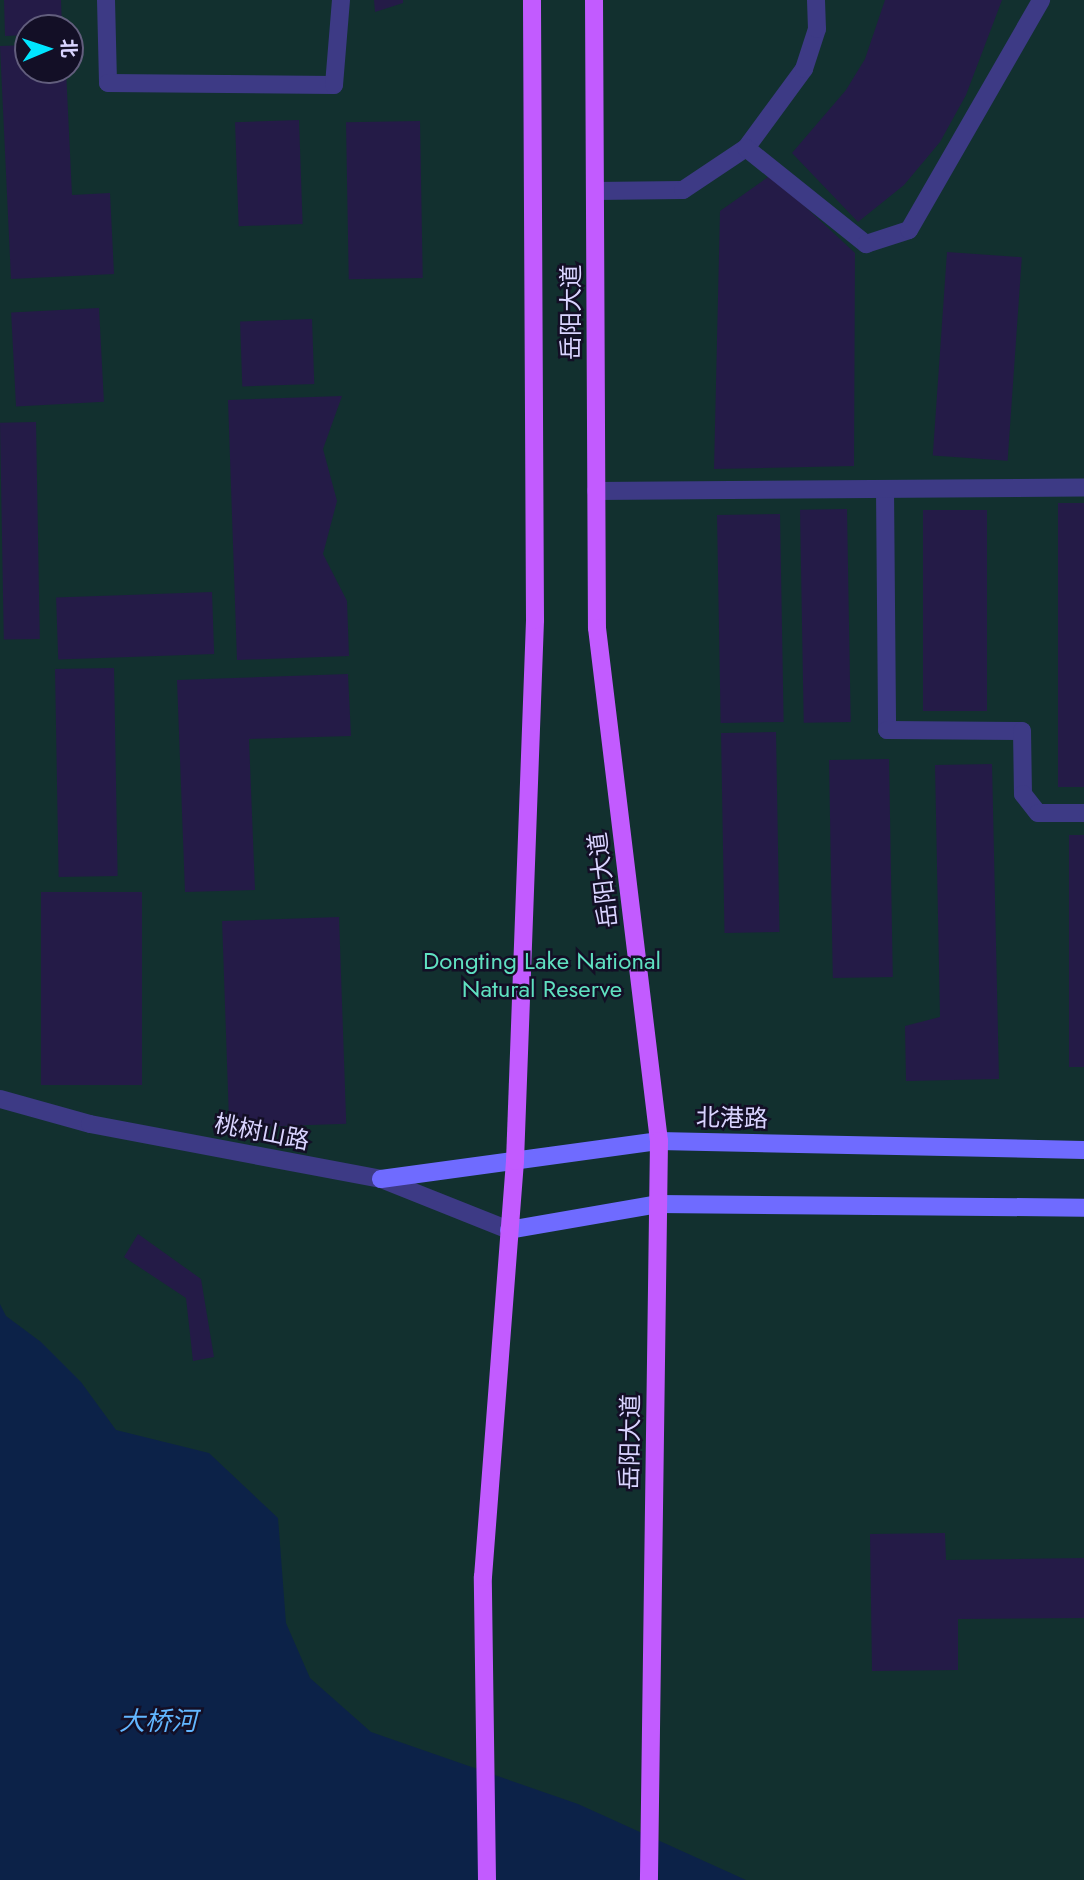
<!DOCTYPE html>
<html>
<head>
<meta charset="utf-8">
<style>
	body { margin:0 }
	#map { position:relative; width:1084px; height:1880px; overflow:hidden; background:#130f26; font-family:Jost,"Noto Sans SC",sans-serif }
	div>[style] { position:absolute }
	.green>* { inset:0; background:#12302f }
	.water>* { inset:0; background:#0c2248 }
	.building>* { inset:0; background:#241b47; transform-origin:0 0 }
	.minor>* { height:18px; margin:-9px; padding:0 9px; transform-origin:9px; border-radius:9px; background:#3d3a85 }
	.tertiary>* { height:18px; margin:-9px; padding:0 9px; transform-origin:9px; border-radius:9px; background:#3d3a85 }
	.secondary>* { height:18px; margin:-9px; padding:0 9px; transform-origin:9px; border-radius:9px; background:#6f6bff }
	.primary>* { height:18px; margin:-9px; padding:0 9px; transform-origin:9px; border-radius:9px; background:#c25bff }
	span { translate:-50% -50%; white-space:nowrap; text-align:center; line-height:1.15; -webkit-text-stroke:5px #130f26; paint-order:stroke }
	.street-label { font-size:24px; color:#d9d4ff }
	.park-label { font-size:24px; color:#5fe0c0 }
	.water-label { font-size:26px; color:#62b6ff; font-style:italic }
	.north { position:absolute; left:14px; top:14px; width:70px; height:70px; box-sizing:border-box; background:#130f26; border:2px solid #625e7d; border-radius:50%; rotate:88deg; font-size:19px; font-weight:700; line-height:28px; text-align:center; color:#d9d4ff }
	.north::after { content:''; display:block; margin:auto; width:24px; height:32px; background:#00e5ff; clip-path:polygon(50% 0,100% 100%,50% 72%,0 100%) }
</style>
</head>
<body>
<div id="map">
	<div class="green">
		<i style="clip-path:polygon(evenodd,0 0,1084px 0,1084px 1880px,0 1880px,0 0,28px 28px,70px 28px,70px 70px,28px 70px,28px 28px)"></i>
	</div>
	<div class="water">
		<i style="clip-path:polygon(0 1304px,6px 1316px,41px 1342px,81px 1382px,116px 1430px,209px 1453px,278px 1518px,286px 1623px,310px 1678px,371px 1732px,578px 1804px,746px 1880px,0 1880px)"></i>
	</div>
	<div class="building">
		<i style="clip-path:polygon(4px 0,61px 0,62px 28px,28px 28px,28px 35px,5px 36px)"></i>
		<i style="clip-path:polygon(374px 0,403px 0,403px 3px,375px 12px)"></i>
		<i style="clip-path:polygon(885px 0,1002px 0,966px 95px,940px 142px,904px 185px,858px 222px,792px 153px,846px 90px,865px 59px)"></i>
		<i style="clip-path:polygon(28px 45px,28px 70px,66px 70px,72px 195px,110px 193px,114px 274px,11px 279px,0 46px)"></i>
		<i style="left:299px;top:120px;width:104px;height:64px;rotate:88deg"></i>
		<i style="left:420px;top:121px;width:157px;height:74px;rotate:89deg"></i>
		<i style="clip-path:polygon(771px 175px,855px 253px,854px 466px,714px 469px,720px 211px)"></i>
		<i style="left:947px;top:252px;width:75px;height:204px;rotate:4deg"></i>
		<i style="left:99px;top:308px;width:94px;height:88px;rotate:87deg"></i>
		<i style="left:312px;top:319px;width:65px;height:72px;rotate:88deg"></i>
		<i style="clip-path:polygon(342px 396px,323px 449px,337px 501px,323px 554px,347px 601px,349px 656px,237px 660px,228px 400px)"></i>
		<i style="left:36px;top:422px;width:217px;height:36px;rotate:89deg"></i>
		<i style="left:1058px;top:503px;width:26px;height:284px"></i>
		<i style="left:847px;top:509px;width:213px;height:47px;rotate:89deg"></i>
		<i style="left:923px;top:510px;width:64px;height:201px"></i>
		<i style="left:780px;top:514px;width:208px;height:63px;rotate:89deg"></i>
		<i style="left:212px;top:592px;width:62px;height:156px;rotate:88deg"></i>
		<i style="left:114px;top:668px;width:208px;height:59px;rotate:89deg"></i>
		<i style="clip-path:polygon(348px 674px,351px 736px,249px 739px,255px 890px,185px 892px,177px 680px)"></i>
		<i style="left:776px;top:732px;width:200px;height:55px;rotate:89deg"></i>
		<i style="left:889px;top:759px;width:218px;height:60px;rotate:89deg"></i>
		<i style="clip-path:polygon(992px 764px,999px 1079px,906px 1081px,905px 1026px,940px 1017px,935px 765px)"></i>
		<i style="left:1069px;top:835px;width:15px;height:232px"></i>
		<i style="left:41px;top:892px;width:101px;height:193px"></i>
		<i style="left:339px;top:917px;width:207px;height:117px;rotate:88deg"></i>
		<i style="clip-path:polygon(138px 1234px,201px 1279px,214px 1357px,193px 1361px,186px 1298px,124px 1257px)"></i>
		<i style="clip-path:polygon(945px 1533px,946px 1560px,1084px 1558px,1084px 1618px,958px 1619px,958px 1670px,872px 1671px,870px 1534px)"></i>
	</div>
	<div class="minor">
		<i style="left:106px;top:0;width:83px;rotate:88.6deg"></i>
		<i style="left:108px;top:83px;width:226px;rotate:0.5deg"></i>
		<i style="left:334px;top:85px;width:85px;rotate:-85.3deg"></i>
		<i style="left:746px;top:148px;width:98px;rotate:-53.7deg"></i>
		<i style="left:804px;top:69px;width:42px;rotate:-72deg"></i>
		<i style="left:817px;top:29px;width:29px;rotate:-92deg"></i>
		<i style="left:595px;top:191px;width:88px;rotate:-0.7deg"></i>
		<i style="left:683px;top:190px;width:76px;rotate:-33.7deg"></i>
		<i style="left:746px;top:148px;width:154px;rotate:38.7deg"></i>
		<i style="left:866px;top:244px;width:45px;rotate:-18deg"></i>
		<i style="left:909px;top:230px;width:265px;rotate:-60.1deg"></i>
		<i style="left:885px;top:489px;width:241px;rotate:89.5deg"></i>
		<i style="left:887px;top:730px;width:135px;rotate:0.4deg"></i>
		<i style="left:1022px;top:731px;width:63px;rotate:89.1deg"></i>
		<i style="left:1023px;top:794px;width:24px;rotate:52deg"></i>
		<i style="left:1038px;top:813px;width:46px"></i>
		<i style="left:596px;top:491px;width:488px;rotate:-0.4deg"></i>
	</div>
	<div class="tertiary">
		<i style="left:0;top:1099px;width:93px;rotate:15.5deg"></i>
		<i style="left:90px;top:1124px;width:296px;rotate:10.7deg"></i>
		<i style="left:381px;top:1179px;width:138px;rotate:21.7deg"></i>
	</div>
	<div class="secondary">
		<i style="left:381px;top:1179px;width:281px;rotate:-7.8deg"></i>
		<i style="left:659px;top:1141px;width:425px;rotate:1.2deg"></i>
		<i style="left:509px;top:1230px;width:151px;rotate:-9.9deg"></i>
		<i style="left:658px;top:1204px;width:426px;rotate:0.5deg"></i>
	</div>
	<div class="primary">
		<i style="left:594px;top:0;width:628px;rotate:89.73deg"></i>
		<i style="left:597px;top:628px;width:517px;rotate:83.11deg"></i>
		<i style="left:659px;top:1141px;width:739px;rotate:90.78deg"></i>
		<i style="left:487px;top:1880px;width:303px;rotate:-90.8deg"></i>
		<i style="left:483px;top:1577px;width:417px;rotate:-85.6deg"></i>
		<i style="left:515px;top:1161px;width:541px;rotate:-87.88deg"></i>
		<i style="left:535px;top:620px;width:620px;rotate:-90.28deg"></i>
	</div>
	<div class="street-label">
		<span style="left:571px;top:312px;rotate:-90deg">岳阳大道</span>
		<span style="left:603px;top:880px;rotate:-97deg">岳阳大道</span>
		<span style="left:732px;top:1118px;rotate:1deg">北港路</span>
		<span style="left:262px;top:1132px;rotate:11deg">桃树山路</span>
		<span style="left:630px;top:1442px;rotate:-89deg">岳阳大道</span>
	</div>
	<div class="park-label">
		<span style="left:542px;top:975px">Dongting Lake National<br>Natural Reserve</span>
	</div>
	<div class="water-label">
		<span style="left:158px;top:1722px">大桥河</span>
	</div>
	<div class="north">北</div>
</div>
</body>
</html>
